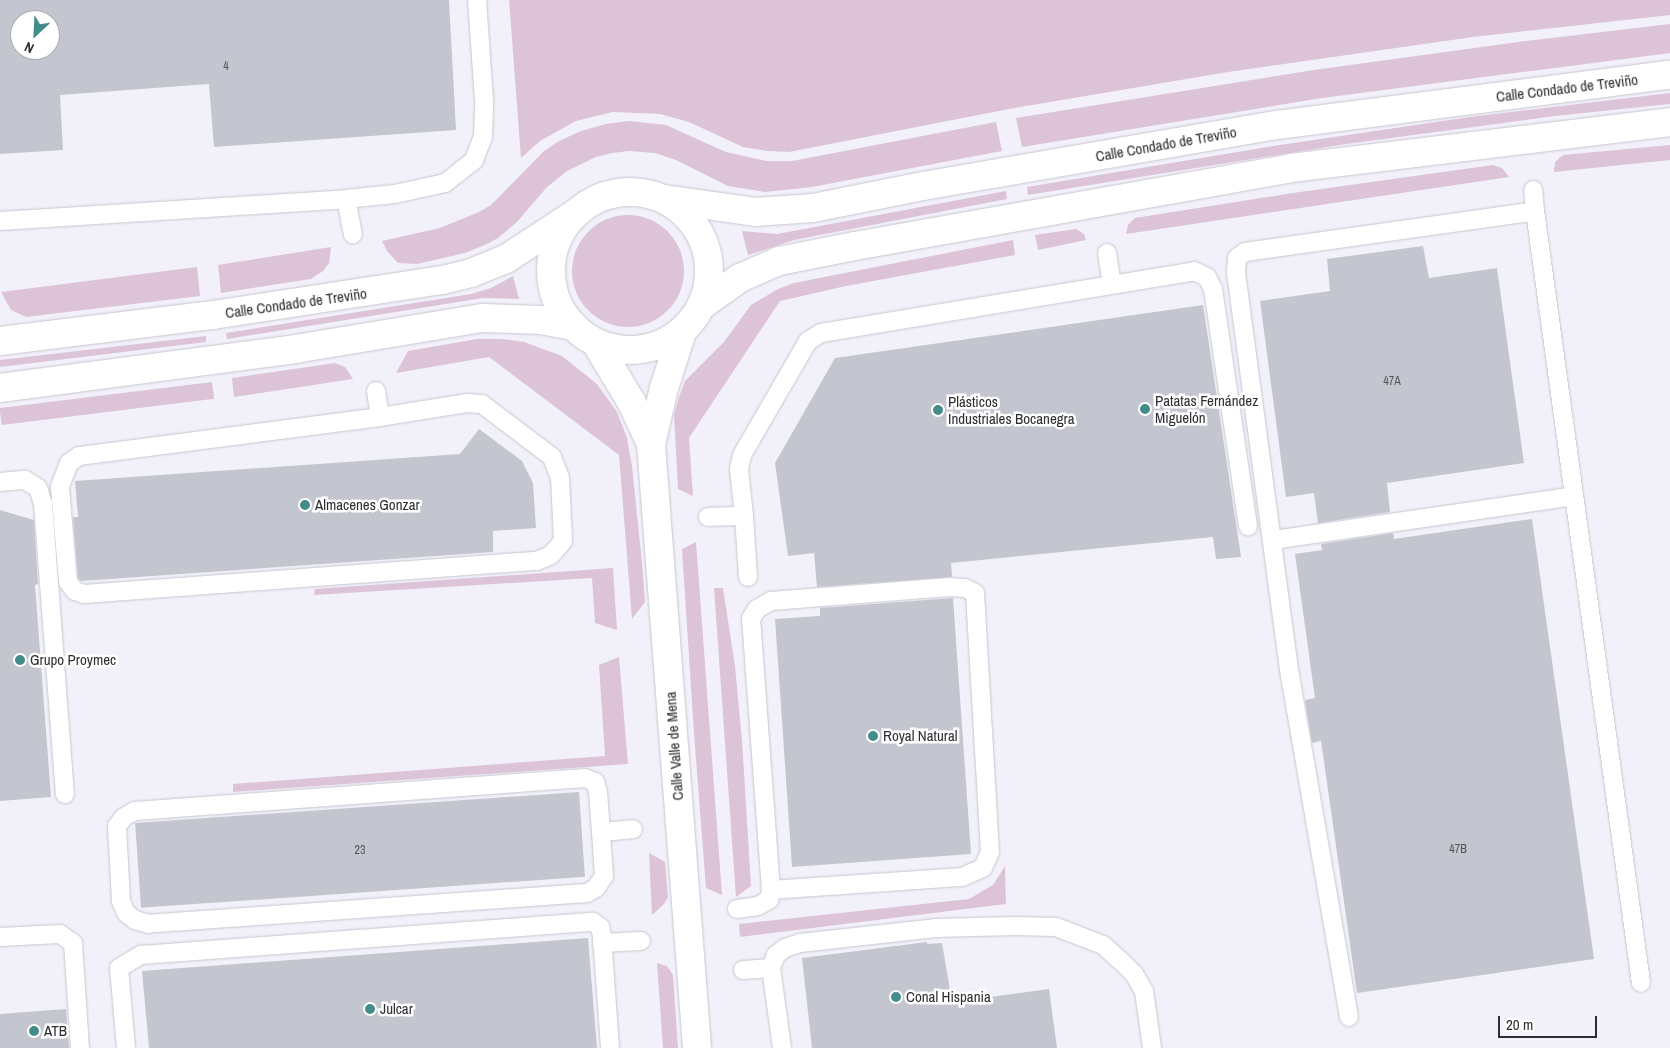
<!DOCTYPE html>
<html>
<head>
<meta charset="utf-8">
<style>
	body { margin:0 }
	#map { position:relative; width:1670px; height:1048px; overflow:hidden; background:#f2f1fa; font-family:"Archivo Narrow",sans-serif }
	div>[style] { position:absolute }
	.green>* { inset:0; background:#ddc3d7; transform-origin:0 0 }
	.round { border-radius:50% }
	.building>* { inset:0; background:#c4c6cf; transform-origin:0 0 }
	.roads { filter:drop-shadow(0 0 1px #c7c5ce) drop-shadow(0 0 1px #c7c5ce) }
	.lane>* { height:18px; margin:-9px; padding:0 9px; transform-origin:9px; border-radius:9px; background:#fff }
	.street>* { height:28px; margin:-14px; padding:0 14px; transform-origin:14px; border-radius:14px; background:#fff }
	.street>.ring { margin:-14px; padding:0; box-sizing:content-box; background:none; border:28px solid #fff; border-radius:50% }
	.dots>* { width:14px; height:14px; translate:-50% -50%; box-sizing:border-box; border:2px solid #fff; border-radius:50% }
	span { translate:-50% -50%; white-space:nowrap; text-align:center; line-height:1.15; -webkit-text-stroke:5px #fff; paint-order:stroke }
	.number-label { font-size:12px; color:#545358 }
	.number-label span { -webkit-text-stroke-width:0 }
	.street-label { font-size:15px; color:#2e2d31 }
	.poi-label { font-size:15px; color:#2e2d31 }
	.left { translate:0 -50%; text-align:left }
	.north { position:absolute; left:10px; top:10px; width:50px; height:50px; box-sizing:border-box; background:#fff; border:1px solid #ababad; border-radius:50%; rotate:205deg; font-size:14px; font-weight:700; line-height:20px; text-align:center; color:#2e2d31 }
	.north::after { content:''; display:block; margin:auto; width:18px; height:22px; background:#448c8a; clip-path:polygon(50% 0,100% 100%,50% 72%,0 100%) }
	.scale { position:absolute; left:1498px; top:1016px; width:99px; height:22px; box-sizing:border-box; border:2px solid #2e2d31; border-top:0; padding-left:6px; font-size:15px; line-height:18px; white-space:nowrap; color:#2e2d31; -webkit-text-stroke:4px #fff; paint-order:stroke }
</style>
</head>
<body>
<div id="map">
	<div class="green">
		<i style="clip-path:polygon(509px 0,1670px 0,1670px 15px,1473px 37px,1228px 72px,1009px 109px,789px 152px,767px 151px,743px 147px,689px 122px,660px 114px,613px 112px,576px 121px,540px 141px,521px 158px)"></i>
		<i style="clip-path:polygon(1670px 24px,1670px 53px,1322px 98px,1022px 147px,1016px 118px,1314px 70px,1518px 42px)"></i>
		<i style="clip-path:polygon(1670px 93px,1670px 104px,1555px 116px,1346px 144px,1028px 195px,1027px 187px,1273px 146px,1470px 117px)"></i>
		<i style="clip-path:polygon(629px 121px,666px 125px,726px 152px,766px 161px,792px 161px,996px 122px,1002px 151px,812px 187px,765px 192px,728px 186px,676px 160px,655px 153px,629px 151px,612px 153px,596px 157px,567px 171px,547px 187px,517px 222px,498px 238px,485px 245px,465px 253px,417px 264px,398px 263px,387px 251px,382px 241px,440px 228px,479px 212px,491px 205px,544px 151px,559px 141px,581px 131px,606px 124px)"></i>
		<i style="clip-path:polygon(1670px 145px,1670px 160px,1554px 172px,1555px 162px,1563px 155px)"></i>
		<i style="clip-path:polygon(1493px 165px,1502px 168px,1509px 177px,1126px 234px,1128px 225px,1135px 218px,1293px 193px)"></i>
		<i style="clip-path:polygon(1006px 191px,1007px 199px,794px 240px,748px 255px,742px 231px,777px 234px)"></i>
		<i class="round" style="left:572px;top:215px;width:112px;height:112px"></i>
		<i style="clip-path:polygon(1076px 229px,1084px 234px,1086px 240px,1038px 250px,1035px 235px)"></i>
		<i style="clip-path:polygon(1013px 240px,1015px 255px,846px 286px,780px 301px,689px 438px,693px 496px,678px 489px,674px 415px,678px 400px,685px 381px,724px 342px,751px 305px,778px 289px,794px 283px)"></i>
		<i style="clip-path:polygon(331px 247px,329px 263px,323px 271px,311px 279px,221px 293px,218px 265px)"></i>
		<i style="clip-path:polygon(197px 267px,200px 296px,26px 317px,11px 310px,1px 292px)"></i>
		<i style="clip-path:polygon(513px 276px,519px 299px,483px 298px,227px 339px,226px 333px,471px 294px,491px 288px)"></i>
		<i style="clip-path:polygon(206px 336px,206px 342px,0 367px,0 360px)"></i>
		<i style="clip-path:polygon(477px 339px,502px 339px,524px 342px,562px 356px,597px 384px,617px 412px,627px 438px,632px 466px,642px 563px,645px 602px,632px 619px,619px 455px,489px 357px,396px 373px,408px 351px)"></i>
		<i style="clip-path:polygon(335px 363px,345px 367px,353px 379px,234px 397px,232px 378px)"></i>
		<i style="left:212px;top:382px;width:17px;height:214px;rotate:83deg"></i>
		<i style="clip-path:polygon(696px 542px,722px 895px,706px 888px,694px 734px,682px 549px)"></i>
		<i style="clip-path:polygon(613px 568px,617px 630px,595px 623px,592px 578px,314px 595px,315px 589px)"></i>
		<i style="clip-path:polygon(714px 588px,723px 588px,735px 666px,742px 741px,751px 886px,736px 897px)"></i>
		<i style="clip-path:polygon(619px 657px,628px 764px,233px 792px,233px 784px,605px 756px,599px 665px)"></i>
		<i style="clip-path:polygon(649px 853px,665px 862px,668px 897px,664px 904px,652px 915px)"></i>
		<i style="clip-path:polygon(1005px 866px,1006px 904px,740px 937px,739px 924px,969px 899px,993px 885px)"></i>
		<i style="clip-path:polygon(657px 963px,667px 966px,673px 975px,678px 1048px,663px 1048px)"></i>
	</div>
	<div class="building">
		<i style="clip-path:polygon(evenodd,0 0,449px 0,456px 130px,214px 147px,209px 84px,60px 95px,63px 150px,0 154px,0 0,20px 20px,50px 20px,50px 50px,20px 50px,20px 20px)"></i>
		<i style="clip-path:polygon(1423px 246px,1429px 278px,1497px 268px,1524px 463px,1387px 483px,1390px 512px,1318px 523px,1314px 493px,1286px 497px,1260px 301px,1330px 291px,1327px 259px)"></i>
		<i style="clip-path:polygon(1203px 305px,1241px 557px,1216px 559px,1213px 537px,951px 563px,952px 577px,817px 587px,814px 553px,788px 556px,775px 463px,835px 358px)"></i>
		<i style="clip-path:polygon(479px 429px,522px 461px,533px 483px,536px 528px,493px 531px,493px 552px,81px 581px,78px 578px,73px 517px,78px 517px,75px 481px,460px 454px)"></i>
		<i style="clip-path:polygon(0 510px,34px 520px,38px 584px,35px 585px,51px 797px,0 801px)"></i>
		<i style="clip-path:polygon(1532px 519px,1594px 959px,1357px 993px,1321px 741px,1312px 743px,1305px 700px,1315px 698px,1295px 554px,1322px 550px,1321px 544px,1393px 533px,1394px 539px)"></i>
		<i style="clip-path:polygon(953px 598px,971px 854px,792px 867px,775px 619px,820px 616px,820px 608px)"></i>
		<i style="left:579px;top:792px;width:85px;height:445px;rotate:86deg"></i>
		<i style="clip-path:polygon(588px 938px,597px 1048px,149px 1048px,142px 971px)"></i>
		<i style="clip-path:polygon(927px 942px,927px 944px,942px 943px,952px 1002px,1049px 989px,1057px 1048px,812px 1048px,802px 958px)"></i>
		<i style="clip-path:polygon(66px 1009px,69px 1048px,0 1048px,0 1014px)"></i>
	</div>
	<div class="roads">
		<div class="lane">
			<i style="left:346px;top:199px;width:36px;rotate:79deg"></i>
			<i style="left:1535px;top:211px;width:779px;rotate:82.18deg"></i>
			<i style="left:0;top:221px;width:347px;rotate:-3.6deg"></i>
			<i style="left:346px;top:199px;width:49px;rotate:-5.8deg"></i>
			<i style="left:395px;top:194px;width:51px;rotate:-12.4deg"></i>
			<i style="left:445px;top:183px;width:37px;rotate:-38deg"></i>
			<i style="left:474px;top:160px;width:25px;rotate:-69deg"></i>
			<i style="left:483px;top:137px;width:37px;rotate:-88deg"></i>
			<i style="left:484px;top:100px;width:100px;rotate:-94deg"></i>
			<i style="left:1107px;top:253px;width:31px;rotate:81deg"></i>
			<i style="left:376px;top:391px;width:26px;rotate:81deg"></i>
			<i style="left:380px;top:417px;width:304px;rotate:172.6deg"></i>
			<i style="left:79px;top:456px;width:12px;rotate:145deg"></i>
			<i style="left:69px;top:463px;width:26px;rotate:111deg"></i>
			<i style="left:60px;top:487px;width:95px;rotate:85.2deg"></i>
			<i style="left:68px;top:582px;width:11px;rotate:52deg"></i>
			<i style="left:75px;top:591px;width:9px;rotate:18deg"></i>
			<i style="left:84px;top:594px;width:454px;rotate:-4.2deg"></i>
			<i style="left:537px;top:561px;width:15px;rotate:-23deg"></i>
			<i style="left:551px;top:555px;width:18px;rotate:-49deg"></i>
			<i style="left:563px;top:541px;width:63px;rotate:-92.7deg"></i>
			<i style="left:560px;top:478px;width:22px;rotate:-111deg"></i>
			<i style="left:552px;top:457px;width:88px;rotate:-142.9deg"></i>
			<i style="left:482px;top:404px;width:15px;rotate:-176deg"></i>
			<i style="left:467px;top:403px;width:88px;rotate:170.9deg"></i>
			<i style="left:0;top:482px;width:25px;rotate:-5deg"></i>
			<i style="left:25px;top:480px;width:15px;rotate:32deg"></i>
			<i style="left:38px;top:488px;width:16px;rotate:72deg"></i>
			<i style="left:43px;top:503px;width:292px;rotate:85.7deg"></i>
			<i style="left:744px;top:516px;width:61px;rotate:86.2deg"></i>
			<i style="left:708px;top:517px;width:36px;rotate:-2deg"></i>
			<i style="left:744px;top:516px;width:47px;rotate:-96.1deg"></i>
			<i style="left:739px;top:469px;width:14px;rotate:-78deg"></i>
			<i style="left:742px;top:455px;width:132px;rotate:-59.9deg"></i>
			<i style="left:808px;top:341px;width:15px;rotate:-32deg"></i>
			<i style="left:821px;top:333px;width:378px;rotate:-9.4deg"></i>
			<i style="left:1194px;top:271px;width:14px;rotate:25deg"></i>
			<i style="left:1207px;top:277px;width:13px;rotate:63deg"></i>
			<i style="left:1213px;top:289px;width:240px;rotate:81.6deg"></i>
			<i style="left:1273px;top:540px;width:304px;rotate:-8.3deg"></i>
			<i style="left:601px;top:832px;width:44px;rotate:86.1deg"></i>
			<i style="left:604px;top:876px;width:14px;rotate:124deg"></i>
			<i style="left:596px;top:888px;width:10px;rotate:151deg"></i>
			<i style="left:587px;top:893px;width:439px;rotate:176deg"></i>
			<i style="left:149px;top:924px;width:15px;rotate:-164deg"></i>
			<i style="left:135px;top:920px;width:11px;rotate:-142deg"></i>
			<i style="left:126px;top:913px;width:13px;rotate:-113deg"></i>
			<i style="left:121px;top:901px;width:75px;rotate:-93.1deg"></i>
			<i style="left:117px;top:826px;width:11px;rotate:-52deg"></i>
			<i style="left:124px;top:817px;width:13px;rotate:-29deg"></i>
			<i style="left:135px;top:811px;width:451px;rotate:-4.2deg"></i>
			<i style="left:585px;top:778px;width:11px;rotate:22deg"></i>
			<i style="left:595px;top:782px;width:10px;rotate:73deg"></i>
			<i style="left:598px;top:792px;width:40px;rotate:85.7deg"></i>
			<i style="left:601px;top:832px;width:32px;rotate:-5deg"></i>
			<i style="left:737px;top:909px;width:21px;rotate:-8deg"></i>
			<i style="left:758px;top:906px;width:13px;rotate:-29deg"></i>
			<i style="left:769px;top:900px;width:10px;rotate:-79deg"></i>
			<i style="left:771px;top:890px;width:272px;rotate:-94.2deg"></i>
			<i style="left:751px;top:619px;width:12px;rotate:-59deg"></i>
			<i style="left:757px;top:609px;width:16px;rotate:-30deg"></i>
			<i style="left:771px;top:601px;width:179px;rotate:-4.5deg"></i>
			<i style="left:949px;top:587px;width:16px;rotate:4deg"></i>
			<i style="left:965px;top:588px;width:11px;rotate:27deg"></i>
			<i style="left:975px;top:593px;width:259px;rotate:86.7deg"></i>
			<i style="left:990px;top:852px;width:17px;rotate:114deg"></i>
			<i style="left:983px;top:868px;width:23px;rotate:157deg"></i>
			<i style="left:962px;top:877px;width:191px;rotate:176.1deg"></i>
			<i style="left:0;top:937px;width:60px;rotate:-2.9deg"></i>
			<i style="left:60px;top:934px;width:16px;rotate:35deg"></i>
			<i style="left:73px;top:943px;width:105px;rotate:86.2deg"></i>
			<i style="left:602px;top:943px;width:39px;rotate:-3deg"></i>
			<i style="left:743px;top:970px;width:28px;rotate:-4deg"></i>
			<i style="left:1349px;top:1017px;width:345px;rotate:-99.8deg"></i>
			<i style="left:1290px;top:677px;width:409px;rotate:-97.6deg"></i>
			<i style="left:1236px;top:272px;width:14px;rotate:-86deg"></i>
			<i style="left:1237px;top:258px;width:10px;rotate:-37deg"></i>
			<i style="left:1245px;top:252px;width:293px;rotate:-8deg"></i>
			<i style="left:1535px;top:211px;width:21px;rotate:-95deg"></i>
			<i style="left:126px;top:1048px;width:80px;rotate:-95deg"></i>
			<i style="left:119px;top:968px;width:26px;rotate:-31deg"></i>
			<i style="left:141px;top:955px;width:453px;rotate:-4.2deg"></i>
			<i style="left:593px;top:922px;width:9px;rotate:36deg"></i>
			<i style="left:600px;top:927px;width:9px;rotate:77deg"></i>
			<i style="left:602px;top:936px;width:112px;rotate:85.9deg"></i>
			<i style="left:782px;top:1048px;width:81px;rotate:-97.8deg"></i>
			<i style="left:771px;top:968px;width:14px;rotate:-69deg"></i>
			<i style="left:776px;top:955px;width:11px;rotate:-38deg"></i>
			<i style="left:785px;top:948px;width:16px;rotate:-18deg"></i>
			<i style="left:800px;top:943px;width:136px;rotate:-6.3deg"></i>
			<i style="left:935px;top:928px;width:81px;rotate:-1.4deg"></i>
			<i style="left:1016px;top:926px;width:40px;rotate:1.4deg"></i>
			<i style="left:1056px;top:927px;width:50px;rotate:21deg"></i>
			<i style="left:1103px;top:945px;width:28px;rotate:42deg"></i>
			<i style="left:1124px;top:964px;width:14px;rotate:45deg"></i>
			<i style="left:1134px;top:974px;width:20px;rotate:60deg"></i>
			<i style="left:1144px;top:991px;width:58px;rotate:82deg"></i>
		</div>
		<div class="street">
			<i class="ring" style="left:551px;top:192px;width:130px;height:130px"></i>
			<i style="left:664px;top:199px;width:92px;rotate:8.1deg"></i>
			<i style="left:755px;top:212px;width:58px;rotate:-3.9deg"></i>
			<i style="left:813px;top:208px;width:112px;rotate:-11.3deg"></i>
			<i style="left:923px;top:186px;width:359px;rotate:-9.8deg"></i>
			<i style="left:1277px;top:125px;width:396px;rotate:-7.3deg"></i>
			<i style="left:702px;top:305px;width:47px;rotate:-35.4deg"></i>
			<i style="left:740px;top:278px;width:43px;rotate:-23.6deg"></i>
			<i style="left:779px;top:261px;width:77px;rotate:-11.2deg"></i>
			<i style="left:855px;top:246px;width:443px;rotate:-10.1deg"></i>
			<i style="left:1291px;top:168px;width:382px;rotate:-6.9deg"></i>
			<i style="left:682px;top:332px;width:59px;rotate:107.8deg"></i>
			<i style="left:664px;top:388px;width:57px;rotate:103.1deg"></i>
			<i style="left:651px;top:444px;width:606px;rotate:85.64deg"></i>
			<i style="left:0;top:341px;width:215px;rotate:-7deg"></i>
			<i style="left:213px;top:315px;width:233px;rotate:-8.7deg"></i>
			<i style="left:443px;top:280px;width:29px;rotate:-14deg"></i>
			<i style="left:471px;top:273px;width:38px;rotate:-22deg"></i>
			<i style="left:506px;top:259px;width:84px;rotate:-33.3deg"></i>
			<i style="left:596px;top:343px;width:70px;rotate:59deg"></i>
			<i style="left:632px;top:403px;width:45px;rotate:65.1deg"></i>
			<i style="left:0;top:388px;width:298px;rotate:-7.5deg"></i>
			<i style="left:295px;top:349px;width:191px;rotate:-9.4deg"></i>
			<i style="left:483px;top:318px;width:57px;rotate:2deg"></i>
			<i style="left:540px;top:320px;width:34px;rotate:10deg"></i>
		</div>
	</div>
	<div class="dots">
		<i style="left:1145px;top:409px;background:#448c8a"></i>
		<i style="left:938px;top:410px;background:#448c8a"></i>
		<i style="left:305px;top:505px;background:#448c8a"></i>
		<i style="left:20px;top:660px;background:#448c8a"></i>
		<i style="left:873px;top:736px;background:#448c8a"></i>
		<i style="left:896px;top:997px;background:#448c8a"></i>
		<i style="left:370px;top:1009px;background:#448c8a"></i>
		<i style="left:34px;top:1031px;background:#448c8a"></i>
	</div>
	<div class="number-label">
		<span style="left:226px;top:67px">4</span>
		<span style="left:1392px;top:382px">47A</span>
		<span style="left:1458px;top:850px">47B</span>
		<span style="left:360px;top:851px">23</span>
	</div>
	<div class="street-label">
		<span style="left:1567px;top:88px;rotate:-7deg">Calle Condado de Treviño</span>
		<span style="left:1166px;top:144px;rotate:-10deg">Calle Condado de Treviño</span>
		<span style="left:296px;top:303px;rotate:-8deg">Calle Condado de Treviño</span>
		<span style="left:674px;top:746px;rotate:-94deg">Calle Valle de Mena</span>
	</div>
	<div class="poi-label">
		<span class="left" style="left:1155px;top:409px">Patatas Fernández<br>Miguelón</span>
		<span class="left" style="left:948px;top:410px">Plásticos<br>Industriales Bocanegra</span>
		<span class="left" style="left:315px;top:505px">Almacenes Gonzar</span>
		<span class="left" style="left:30px;top:660px">Grupo Proymec</span>
		<span class="left" style="left:883px;top:736px">Royal Natural</span>
		<span class="left" style="left:906px;top:997px">Conal Hispania</span>
		<span class="left" style="left:380px;top:1009px">Julcar</span>
		<span class="left" style="left:44px;top:1031px">ATB</span>
	</div>
	<div class="north">N</div>
	<div class="scale">20 m</div>
</div>
</body>
</html>
